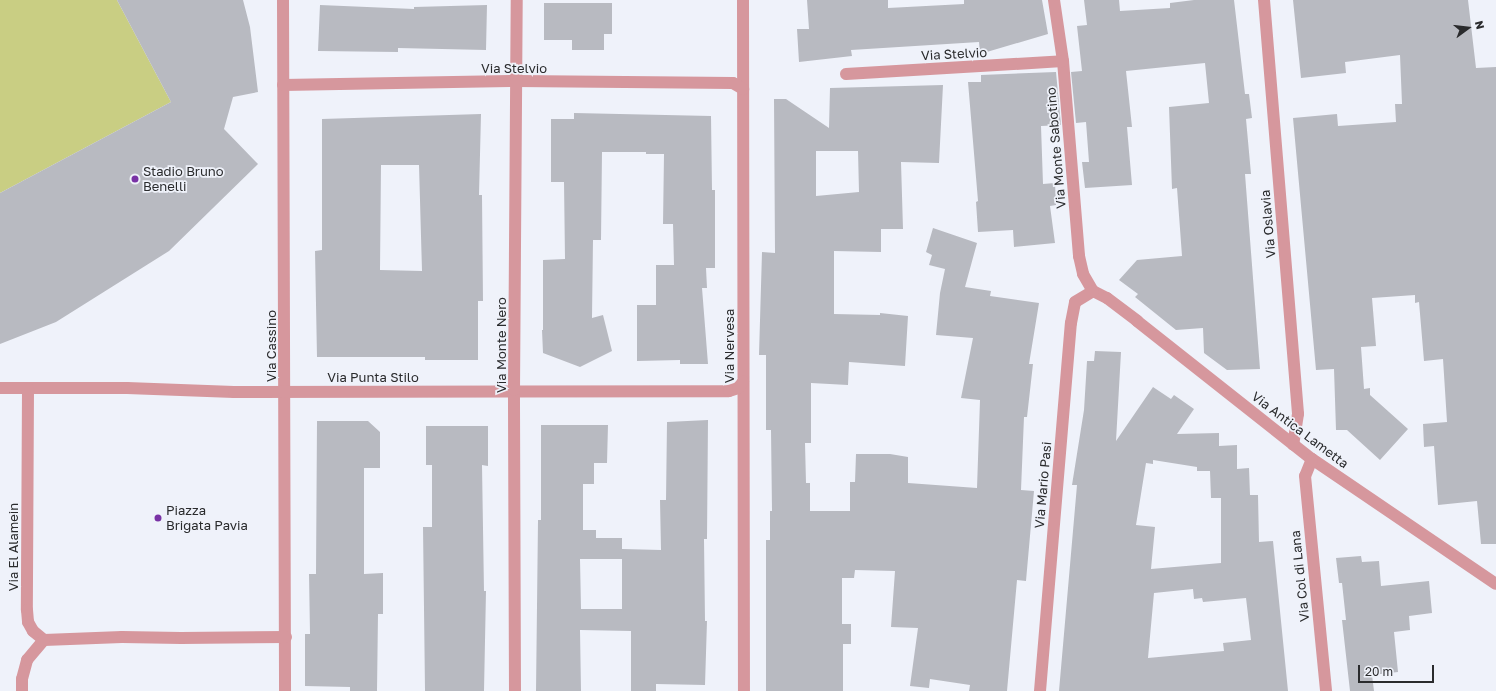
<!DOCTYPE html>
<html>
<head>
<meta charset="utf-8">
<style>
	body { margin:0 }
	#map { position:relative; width:1496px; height:691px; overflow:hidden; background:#eff2fa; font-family:"Golos Text",sans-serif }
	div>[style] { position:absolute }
	.green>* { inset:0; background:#c9ce83 }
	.building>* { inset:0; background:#b8bac1 }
	.minor>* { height:12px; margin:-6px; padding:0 6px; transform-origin:6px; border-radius:6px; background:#d6979d }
	.dots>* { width:11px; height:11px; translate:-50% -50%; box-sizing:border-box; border:2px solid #eff2fa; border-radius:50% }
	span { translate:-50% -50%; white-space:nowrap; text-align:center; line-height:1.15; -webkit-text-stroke:3.5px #eff2fa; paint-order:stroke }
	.street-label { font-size:13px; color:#2a2b2d }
	.poi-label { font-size:13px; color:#2a2b2d }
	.left { translate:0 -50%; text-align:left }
	.north { position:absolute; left:1448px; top:8px; width:40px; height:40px; -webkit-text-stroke:3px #eff2fa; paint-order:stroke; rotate:75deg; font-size:11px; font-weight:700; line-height:16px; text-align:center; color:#2a2b2d }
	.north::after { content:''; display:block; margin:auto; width:14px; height:18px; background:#2a2b2d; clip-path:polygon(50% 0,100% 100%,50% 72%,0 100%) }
	.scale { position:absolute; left:1358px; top:665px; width:76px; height:18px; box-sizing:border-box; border:2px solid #2a2b2d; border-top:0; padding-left:5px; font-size:12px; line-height:14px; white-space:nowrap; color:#2a2b2d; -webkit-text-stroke:3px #eff2fa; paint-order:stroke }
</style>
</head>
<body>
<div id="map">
	<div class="green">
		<i style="clip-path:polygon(0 0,117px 0,171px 102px,0 193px)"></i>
	</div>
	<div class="building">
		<i style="clip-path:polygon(117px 0,243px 0,250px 27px,258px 92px,233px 97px,224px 129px,258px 164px,169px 251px,56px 322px,0 344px,0 193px,171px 102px)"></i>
		<i style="clip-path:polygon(807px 0,888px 0,888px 8px,964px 4px,964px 0,1042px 0,1048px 34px,980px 54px,979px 42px,851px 50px,852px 56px,799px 62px,797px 29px,809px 29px)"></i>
		<i style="clip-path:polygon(1084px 0,1119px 0,1120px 11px,1170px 8px,1170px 3px,1194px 0,1234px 0,1245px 94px,1249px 94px,1252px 118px,1246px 119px,1251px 174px,1245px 174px,1260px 369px,1227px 370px,1204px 353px,1203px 328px,1176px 330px,1135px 297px,1138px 294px,1119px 280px,1137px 260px,1182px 256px,1177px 188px,1172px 189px,1169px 107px,1209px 103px,1205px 63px,1126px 71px,1132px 127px,1127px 127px,1132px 185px,1085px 188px,1082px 162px,1089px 162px,1086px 122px,1076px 123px,1071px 72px,1082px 71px,1077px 26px,1087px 25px)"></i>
		<i style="clip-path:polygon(1293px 0,1468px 0,1476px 68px,1496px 67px,1496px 544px,1481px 544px,1477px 501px,1438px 505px,1434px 446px,1424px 447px,1423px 424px,1447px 422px,1443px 359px,1424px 361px,1419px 302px,1415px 303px,1415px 295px,1372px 298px,1376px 346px,1361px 347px,1364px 389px,1370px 388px,1370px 395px,1408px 429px,1380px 460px,1347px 430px,1336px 430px,1334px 369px,1316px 370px,1293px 118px,1337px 114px,1338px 126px,1396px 122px,1395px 104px,1402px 104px,1400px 55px,1345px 62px,1346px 73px,1301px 78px)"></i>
		<i style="clip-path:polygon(544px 3px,612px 3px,612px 34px,604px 34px,604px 50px,572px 50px,572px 40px,544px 40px)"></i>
		<i style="clip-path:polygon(320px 5px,414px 9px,414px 7px,487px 5px,486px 50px,398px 48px,398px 52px,318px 51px)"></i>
		<i style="clip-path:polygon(1056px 72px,1061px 125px,1041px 126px,1043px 184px,1055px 183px,1056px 205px,1050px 206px,1055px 243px,1014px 247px,1013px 230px,978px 232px,976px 202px,978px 201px,968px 82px,981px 82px,981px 75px)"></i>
		<i style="clip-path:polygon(evenodd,943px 85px,939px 163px,901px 162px,903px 229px,881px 229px,881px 252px,834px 251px,834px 314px,880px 315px,880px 313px,908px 316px,905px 366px,849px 362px,848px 385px,811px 383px,811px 443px,805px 443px,806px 483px,810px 483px,810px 511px,850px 511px,850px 482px,855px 482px,856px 454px,890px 454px,908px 457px,908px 483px,977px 488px,980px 400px,961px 398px,973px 338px,936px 335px,940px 293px,945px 269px,929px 265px,932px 255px,926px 252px,933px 228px,977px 243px,965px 287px,991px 291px,990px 296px,1039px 303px,1029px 364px,1033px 364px,1027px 417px,1024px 417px,1021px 490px,1034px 491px,1026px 581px,1017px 580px,1007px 691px,969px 691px,970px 685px,930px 679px,929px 688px,910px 686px,918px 628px,891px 627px,895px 571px,855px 570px,854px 578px,842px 578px,842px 624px,851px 624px,851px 644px,843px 644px,843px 691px,766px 691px,766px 540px,770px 540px,770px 511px,772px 511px,771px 430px,766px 430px,766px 355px,759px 355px,762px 252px,775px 253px,774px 99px,786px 99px,829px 128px,830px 88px,943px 85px,816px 151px,858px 151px,859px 192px,816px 196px,816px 151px)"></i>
		<i style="clip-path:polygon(574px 113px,711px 116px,712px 190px,715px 190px,715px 268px,706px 268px,707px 288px,702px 288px,708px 364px,680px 364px,680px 360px,637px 361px,637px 305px,656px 305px,656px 265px,674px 265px,673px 224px,663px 224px,664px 154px,646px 154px,646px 152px,602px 152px,601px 240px,593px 240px,592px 318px,603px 315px,612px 351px,580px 367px,543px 353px,542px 330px,543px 330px,543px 260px,565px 259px,564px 182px,551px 182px,551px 119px,574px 119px)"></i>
		<i style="clip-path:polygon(evenodd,481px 114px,479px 195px,482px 195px,483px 301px,478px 301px,478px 360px,425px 360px,425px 357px,317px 357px,315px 251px,322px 250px,322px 119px,481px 114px,381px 165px,419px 165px,422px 271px,380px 270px,381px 165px)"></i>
		<i style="clip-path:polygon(evenodd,1095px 351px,1121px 352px,1116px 441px,1153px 387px,1171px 399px,1174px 395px,1194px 409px,1177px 434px,1219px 433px,1219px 446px,1237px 445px,1237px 469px,1249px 468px,1250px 495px,1258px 495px,1259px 542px,1273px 541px,1288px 691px,1059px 691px,1077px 485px,1072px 485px,1084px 410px,1087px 361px,1094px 361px,1095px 351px,1153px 460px,1197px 467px,1197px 471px,1210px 471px,1211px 498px,1221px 498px,1221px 563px,1151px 569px,1155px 527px,1136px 525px,1146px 463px,1153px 464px,1153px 460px,1095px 351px,1193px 589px,1194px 599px,1202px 598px,1203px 602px,1246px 598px,1251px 640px,1223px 643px,1224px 651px,1148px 658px,1154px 593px,1193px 589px)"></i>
		<i style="clip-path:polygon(evenodd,708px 420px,707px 539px,704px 539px,705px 621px,707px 621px,705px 685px,656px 684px,656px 691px,631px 691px,631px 631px,580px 630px,581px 691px,536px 691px,538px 520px,541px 520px,541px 425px,608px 425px,607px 463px,594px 463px,594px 484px,583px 484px,583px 530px,596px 530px,596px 538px,622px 538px,622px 549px,661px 550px,660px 500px,666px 500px,667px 422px,708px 420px,580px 559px,622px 559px,622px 609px,581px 609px,580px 559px)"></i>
		<i style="clip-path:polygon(317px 421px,368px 421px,380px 432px,380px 468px,364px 468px,364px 574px,383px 573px,383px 614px,378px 614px,377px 691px,350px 691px,350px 687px,305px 686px,305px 634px,310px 634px,309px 574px,316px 574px)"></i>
		<i style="clip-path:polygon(426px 426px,488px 426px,488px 466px,482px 465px,484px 591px,486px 591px,484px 691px,425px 691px,423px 527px,432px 527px,432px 465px,426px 465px)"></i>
		<i style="clip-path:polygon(1361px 556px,1362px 562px,1379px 561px,1381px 586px,1429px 581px,1432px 613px,1409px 616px,1410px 630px,1394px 632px,1398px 672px,1372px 675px,1374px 691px,1350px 691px,1342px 620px,1346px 620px,1342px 583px,1339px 583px,1336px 558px)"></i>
	</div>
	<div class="minor">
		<i style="left:283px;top:0;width:691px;rotate:89.83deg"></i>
		<i style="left:743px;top:0;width:691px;rotate:89.92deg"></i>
		<i style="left:1054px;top:0;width:62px;rotate:81.6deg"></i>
		<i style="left:1063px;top:61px;width:196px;rotate:85.3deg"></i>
		<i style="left:1079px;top:256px;width:18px;rotate:77deg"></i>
		<i style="left:1083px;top:274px;width:20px;rotate:60deg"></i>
		<i style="left:1264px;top:0;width:415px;rotate:85.3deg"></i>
		<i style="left:1298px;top:414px;width:31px;rotate:99deg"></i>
		<i style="left:846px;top:74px;width:217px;rotate:-3.4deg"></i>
		<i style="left:283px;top:85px;width:234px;rotate:-1deg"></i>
		<i style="left:517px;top:81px;width:216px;rotate:0.5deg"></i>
		<i style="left:733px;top:83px;width:12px;rotate:31deg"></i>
		<i style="left:1093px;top:291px;width:16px;rotate:27deg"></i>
		<i style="left:1107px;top:298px;width:38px;rotate:37deg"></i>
		<i style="left:1137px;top:321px;width:223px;rotate:38.3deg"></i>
		<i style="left:1312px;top:459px;width:222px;rotate:34.2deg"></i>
		<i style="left:0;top:388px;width:127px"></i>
		<i style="left:127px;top:388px;width:107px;rotate:2.1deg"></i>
		<i style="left:234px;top:392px;width:495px;rotate:-0.1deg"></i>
		<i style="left:729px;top:391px;width:9px;rotate:-18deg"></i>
		<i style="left:738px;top:388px;width:8px;rotate:-50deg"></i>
		<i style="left:28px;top:389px;width:221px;rotate:90.3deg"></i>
		<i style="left:27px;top:610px;width:12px;rotate:85deg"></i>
		<i style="left:28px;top:622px;width:10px;rotate:61deg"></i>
		<i style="left:33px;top:631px;width:14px;rotate:39deg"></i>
		<i style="left:1312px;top:459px;width:18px;rotate:112deg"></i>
		<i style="left:1305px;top:476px;width:216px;rotate:84.4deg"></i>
		<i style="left:44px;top:640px;width:78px;rotate:-2.2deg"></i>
		<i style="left:122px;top:637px;width:59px;rotate:1deg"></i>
		<i style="left:181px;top:638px;width:105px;rotate:-0.5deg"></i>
		<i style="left:22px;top:691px;width:12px;rotate:-90deg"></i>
		<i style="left:22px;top:679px;width:20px;rotate:-75deg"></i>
		<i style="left:27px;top:660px;width:26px;rotate:-50deg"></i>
		<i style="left:515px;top:691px;width:301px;rotate:-90.2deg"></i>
		<i style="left:514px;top:390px;width:390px;rotate:-89.6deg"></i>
		<i style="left:1040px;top:691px;width:369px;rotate:-85.2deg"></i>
		<i style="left:1071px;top:323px;width:21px;rotate:-79deg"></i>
		<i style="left:1075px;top:302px;width:21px;rotate:-31deg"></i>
	</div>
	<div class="dots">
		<i style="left:135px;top:179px;background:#7932a5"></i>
		<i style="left:158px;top:518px;background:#7932a5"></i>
	</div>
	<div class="street-label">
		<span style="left:954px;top:54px;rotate:-3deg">Via Stelvio</span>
		<span style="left:514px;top:68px">Via Stelvio</span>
		<span style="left:1056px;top:148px;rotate:-95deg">Via Monte Sabotino</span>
		<span style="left:1268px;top:224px;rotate:-95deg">Via Oslavia</span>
		<span style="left:501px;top:345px;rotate:-90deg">Via Monte Nero</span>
		<span style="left:271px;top:346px;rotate:-90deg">Via Cassino</span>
		<span style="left:729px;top:346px;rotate:-90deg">Via Nervesa</span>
		<span style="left:373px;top:377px">Via Punta Stilo</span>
		<span style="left:1300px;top:430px;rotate:37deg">Via Antica Lametta</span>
		<span style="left:1043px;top:485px;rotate:-85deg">Via Mario Pasi</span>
		<span style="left:13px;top:547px;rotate:-90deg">Via El Alamein</span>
		<span style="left:1300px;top:576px;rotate:-96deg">Via Col di Lana</span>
	</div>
	<div class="poi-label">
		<span class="left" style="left:143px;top:179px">Stadio Bruno<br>Benelli</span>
		<span class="left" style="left:166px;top:518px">Piazza<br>Brigata Pavia</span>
	</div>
	<div class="north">N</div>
	<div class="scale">20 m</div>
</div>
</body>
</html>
